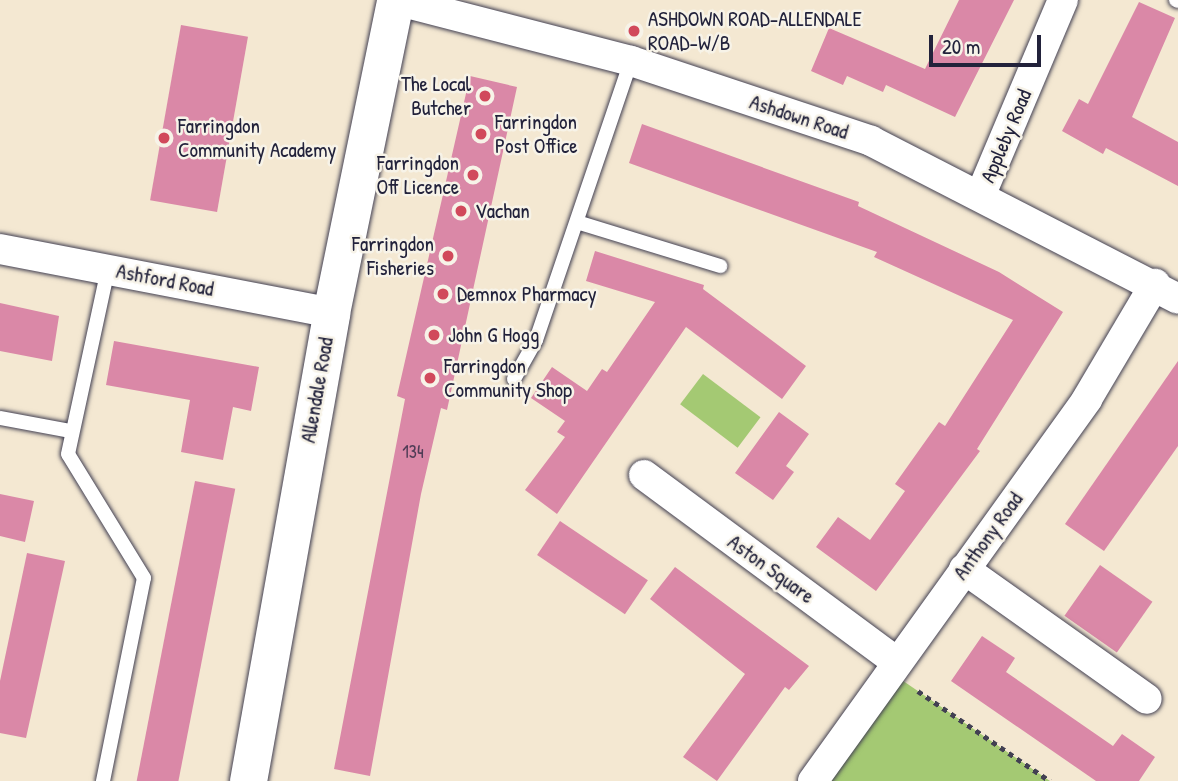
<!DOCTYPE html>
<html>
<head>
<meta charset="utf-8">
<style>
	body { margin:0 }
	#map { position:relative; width:1178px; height:781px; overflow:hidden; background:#f4e8d2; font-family:"Patrick Hand",sans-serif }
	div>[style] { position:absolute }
	.green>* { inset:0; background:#a4c973; transform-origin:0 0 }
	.building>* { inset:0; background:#da88a7; transform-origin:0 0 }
	.path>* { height:4.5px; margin-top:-2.25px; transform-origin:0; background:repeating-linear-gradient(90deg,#424052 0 5px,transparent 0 10px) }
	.roads { filter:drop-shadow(0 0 2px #424052) drop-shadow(0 0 2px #424052) }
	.service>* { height:14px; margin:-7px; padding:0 7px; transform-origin:7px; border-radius:7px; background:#fff }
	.minor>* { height:30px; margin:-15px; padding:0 15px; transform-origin:15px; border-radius:15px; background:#fff }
	.tertiary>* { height:37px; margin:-18.5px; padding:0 18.5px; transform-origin:18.5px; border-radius:18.5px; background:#fff }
	.dots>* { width:19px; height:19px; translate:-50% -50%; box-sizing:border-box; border:4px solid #f7f3e8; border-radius:50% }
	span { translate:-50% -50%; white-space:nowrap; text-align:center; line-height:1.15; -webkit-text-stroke:5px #f7f3e8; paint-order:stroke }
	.number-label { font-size:18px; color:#503c56 }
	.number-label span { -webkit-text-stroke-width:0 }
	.poi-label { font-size:21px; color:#22223b }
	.left { translate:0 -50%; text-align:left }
	.right { translate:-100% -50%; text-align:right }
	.street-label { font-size:21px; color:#22223b }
	.scale { position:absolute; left:929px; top:35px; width:112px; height:32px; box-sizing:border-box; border:4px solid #22223b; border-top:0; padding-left:9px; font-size:21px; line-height:24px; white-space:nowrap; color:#22223b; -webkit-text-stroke:5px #f7f3e8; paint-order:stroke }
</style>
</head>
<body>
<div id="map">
	<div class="green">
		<i style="left:703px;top:374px;width:72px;height:38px;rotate:37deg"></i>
		<i style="clip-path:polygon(890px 672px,1050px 781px,813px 781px)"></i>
	</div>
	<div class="building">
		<i style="clip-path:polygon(959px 0,1014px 0,955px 117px,886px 85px,883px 92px,847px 76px,843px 85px,811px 71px,829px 28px,925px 69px)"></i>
		<i style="clip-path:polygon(1139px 2px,1175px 18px,1132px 117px,1178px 142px,1178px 186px,1106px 148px,1103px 154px,1062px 131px,1079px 99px,1088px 104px)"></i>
		<i style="left:181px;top:25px;width:68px;height:178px;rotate:10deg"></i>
		<i style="clip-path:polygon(470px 76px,517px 87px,447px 410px,441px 408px,421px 494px,370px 776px,334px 769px,405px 399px,397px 396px)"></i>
		<i style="clip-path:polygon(642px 124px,859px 202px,858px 206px,999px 272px,1063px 312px,977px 449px,980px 451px,876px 591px,816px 547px,838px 517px,870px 540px,905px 491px,895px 484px,939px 422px,945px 426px,1013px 320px,874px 257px,877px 252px,629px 163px)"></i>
		<i style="clip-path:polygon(595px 251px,704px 285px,703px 289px,806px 366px,782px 399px,686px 327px,557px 514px,525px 490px,565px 437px,557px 432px,565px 421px,531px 398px,552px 367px,587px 391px,602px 369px,607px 372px,655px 302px,586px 281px)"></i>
		<i style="clip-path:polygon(0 303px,59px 316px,52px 361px,0 351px)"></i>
		<i style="clip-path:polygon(114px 341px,259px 367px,251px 411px,233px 407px,223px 460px,181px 452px,190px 400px,106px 385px)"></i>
		<i style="clip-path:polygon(1178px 361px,1178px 446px,1104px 551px,1065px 524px)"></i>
		<i style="clip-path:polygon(779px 412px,809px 434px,786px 466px,794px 472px,773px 500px,735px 473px)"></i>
		<i style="left:195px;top:481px;width:41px;height:306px;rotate:11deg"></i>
		<i style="clip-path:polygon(0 494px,34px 501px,25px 542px,0 536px)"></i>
		<i style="left:560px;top:521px;width:106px;height:41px;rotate:34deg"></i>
		<i style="clip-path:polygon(27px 553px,65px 561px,26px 738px,0 733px,0 681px)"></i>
		<i style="left:1100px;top:565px;width:64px;height:62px;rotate:35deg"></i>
		<i style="clip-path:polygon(675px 567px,809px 666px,789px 690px,785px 687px,717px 781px,683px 757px,745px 674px,650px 599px)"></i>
		<i style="clip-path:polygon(982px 636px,1015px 658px,1006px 672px,1113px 746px,1122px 734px,1155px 757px,1139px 781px,1096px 781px,951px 681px)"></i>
	</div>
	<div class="path">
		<i style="left:918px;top:691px;width:160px;rotate:34.3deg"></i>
	</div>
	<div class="roads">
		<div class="service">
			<i style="left:1176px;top:0;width:2px;rotate:27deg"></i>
			<i style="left:577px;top:222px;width:150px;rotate:17.1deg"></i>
			<i style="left:514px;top:379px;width:45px;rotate:-60.6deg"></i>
			<i style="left:536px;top:340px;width:295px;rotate:-71.2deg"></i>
			<i style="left:0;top:418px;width:72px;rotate:10.4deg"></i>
			<i style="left:103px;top:781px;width:207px;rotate:-78.6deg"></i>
			<i style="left:144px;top:578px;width:145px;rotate:-121.5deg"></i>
			<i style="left:68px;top:454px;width:189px;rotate:-77.8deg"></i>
		</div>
		<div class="minor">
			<i style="left:395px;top:0;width:244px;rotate:14.5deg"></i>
			<i style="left:631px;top:61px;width:253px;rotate:18.4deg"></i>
			<i style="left:871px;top:141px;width:345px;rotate:27.2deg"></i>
			<i style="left:981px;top:194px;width:211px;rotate:-67.1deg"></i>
			<i style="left:0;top:249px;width:337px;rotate:10.9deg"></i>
			<i style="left:644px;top:475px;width:315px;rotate:36.5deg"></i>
			<i style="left:964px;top:569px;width:224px;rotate:35.4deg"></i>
			<i style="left:813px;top:781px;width:470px;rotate:-54.3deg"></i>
			<i style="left:1087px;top:399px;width:134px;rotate:-59.4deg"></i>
		</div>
		<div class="tertiary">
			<i style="left:248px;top:781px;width:475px;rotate:-79.9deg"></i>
			<i style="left:331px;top:313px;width:319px;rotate:-78.4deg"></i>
		</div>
	</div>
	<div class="dots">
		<i style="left:634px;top:31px;background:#d1495b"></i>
		<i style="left:485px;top:96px;background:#d1495b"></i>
		<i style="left:481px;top:134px;background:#d1495b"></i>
		<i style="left:164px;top:138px;background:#d1495b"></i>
		<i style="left:473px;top:175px;background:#d1495b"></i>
		<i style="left:461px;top:211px;background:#d1495b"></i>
		<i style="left:448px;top:256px;background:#d1495b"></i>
		<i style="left:443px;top:294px;background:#d1495b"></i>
		<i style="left:434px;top:335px;background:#d1495b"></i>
		<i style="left:430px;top:378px;background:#d1495b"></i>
	</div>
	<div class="number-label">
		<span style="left:413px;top:452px">134</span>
	</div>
	<div class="poi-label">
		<span class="left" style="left:648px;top:31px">ASHDOWN ROAD-ALLENDALE<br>ROAD-W/B</span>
		<span class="right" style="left:471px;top:96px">The Local<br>Butcher</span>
		<span class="left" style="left:495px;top:134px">Farringdon<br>Post Office</span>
		<span class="left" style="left:178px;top:138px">Farringdon<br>Community Academy</span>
		<span class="right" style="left:459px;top:175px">Farringdon<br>Off Licence</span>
		<span class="left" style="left:475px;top:211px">Vachan</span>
		<span class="right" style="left:434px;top:256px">Farringdon<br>Fisheries</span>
		<span class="left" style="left:457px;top:294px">Demnox Pharmacy</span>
		<span class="left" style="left:448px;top:335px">John G Hogg</span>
		<span class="left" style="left:444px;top:378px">Farringdon<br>Community Shop</span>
	</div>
	<div class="street-label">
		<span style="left:799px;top:117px;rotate:18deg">Ashdown Road</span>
		<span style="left:1006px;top:136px;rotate:-67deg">Appleby Road</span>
		<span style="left:165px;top:280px;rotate:11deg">Ashford Road</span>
		<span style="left:317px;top:390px;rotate:-80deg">Allendale Road</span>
		<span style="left:988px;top:536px;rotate:-54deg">Anthony Road</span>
		<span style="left:771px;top:569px;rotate:36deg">Aston Square</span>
	</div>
	<div class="scale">20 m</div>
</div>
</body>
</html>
